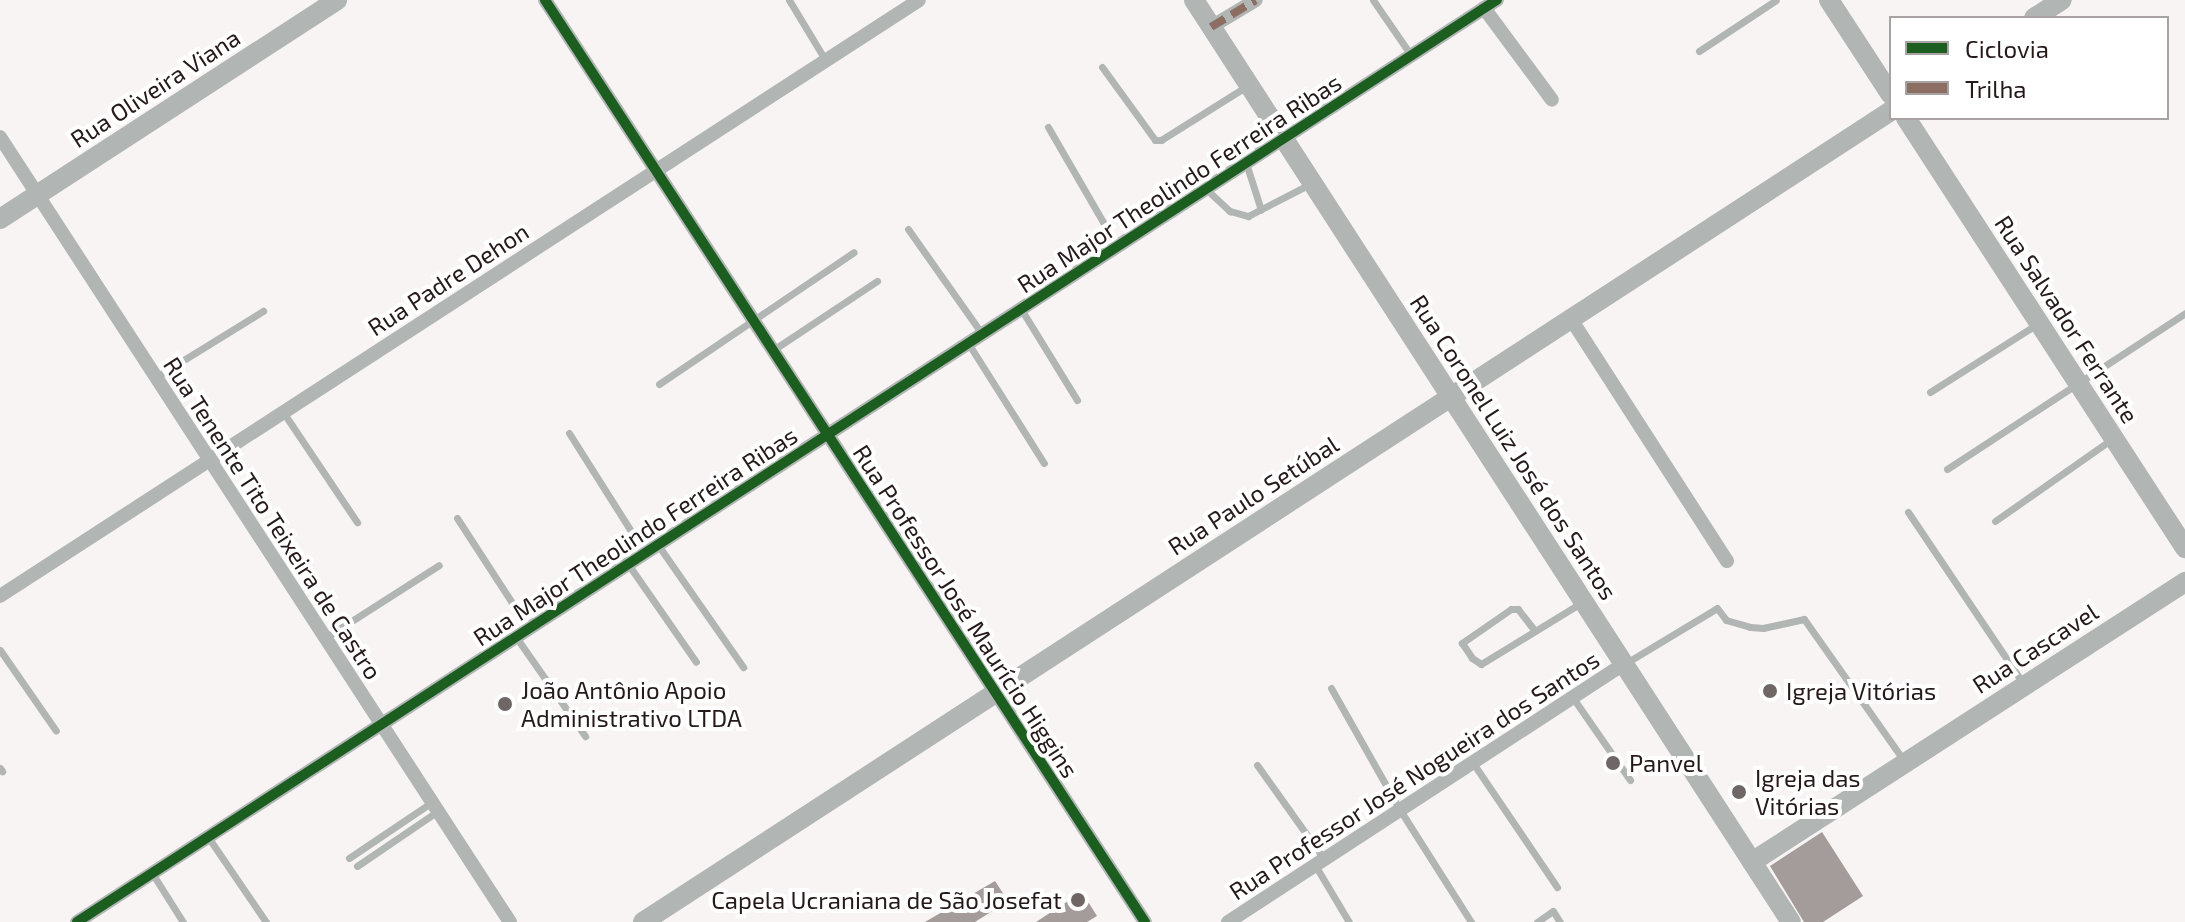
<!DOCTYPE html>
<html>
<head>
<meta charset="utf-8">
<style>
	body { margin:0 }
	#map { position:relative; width:2185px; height:922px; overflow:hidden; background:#f8f4f4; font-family:"Exo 2",sans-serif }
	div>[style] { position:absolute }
	.building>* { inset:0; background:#a49b9b }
	.service>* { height:7px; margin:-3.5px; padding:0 3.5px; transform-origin:3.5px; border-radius:3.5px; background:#b1b6b5 }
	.minor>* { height:14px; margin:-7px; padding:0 7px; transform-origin:7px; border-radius:7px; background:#b1b6b5 }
	.secondary>* { height:20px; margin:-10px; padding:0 10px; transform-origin:10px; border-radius:10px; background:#b1b5b4 }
	.quiet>* { height:8px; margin-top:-4px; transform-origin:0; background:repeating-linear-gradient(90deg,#8d6e63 0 16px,transparent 0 24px) }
	.cycleway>* { height:10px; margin:-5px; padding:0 5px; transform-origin:5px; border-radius:5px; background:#1b5e20 }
	.dots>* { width:22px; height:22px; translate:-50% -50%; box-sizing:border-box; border:4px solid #fff; border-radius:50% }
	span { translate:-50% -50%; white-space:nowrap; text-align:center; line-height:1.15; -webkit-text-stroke:8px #fff; paint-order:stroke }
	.street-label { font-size:24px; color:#251919 }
	.poi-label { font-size:24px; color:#251919 }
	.left { translate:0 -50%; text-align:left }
	.right { translate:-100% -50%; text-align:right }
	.legend { position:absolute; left:1889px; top:16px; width:280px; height:104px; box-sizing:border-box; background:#fff; border:2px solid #a8a3a3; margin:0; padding:10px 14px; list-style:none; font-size:24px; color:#251919 }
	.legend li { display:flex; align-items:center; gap:16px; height:40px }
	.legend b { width:40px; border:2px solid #a8a3a3 }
</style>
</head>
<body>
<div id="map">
	<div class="building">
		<i style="clip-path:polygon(1822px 832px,1863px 896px,1823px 922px,1804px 922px,1770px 866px)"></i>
		<i style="clip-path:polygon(995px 881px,1008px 901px,975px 922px,925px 922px)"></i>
		<i style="clip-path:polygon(1082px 892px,1097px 916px,1087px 922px,1036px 922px)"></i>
	</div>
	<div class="service">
		<i style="left:789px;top:0;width:71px;rotate:58.8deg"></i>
		<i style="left:1373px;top:0;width:67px;rotate:55.4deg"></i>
		<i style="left:1699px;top:51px;width:92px;rotate:-33.5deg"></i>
		<i style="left:1102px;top:67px;width:90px;rotate:54deg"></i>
		<i style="left:1155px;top:140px;width:6px"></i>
		<i style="left:1161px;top:140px;width:102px;rotate:-32.1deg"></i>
		<i style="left:1048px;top:127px;width:138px;rotate:59.9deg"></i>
		<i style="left:1246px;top:163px;width:49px;rotate:72.3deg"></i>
		<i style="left:1206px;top:189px;width:33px;rotate:43deg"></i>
		<i style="left:1230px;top:211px;width:19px;rotate:16deg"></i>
		<i style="left:1248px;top:216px;width:70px;rotate:-27.3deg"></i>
		<i style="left:908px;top:229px;width:128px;rotate:54.8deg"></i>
		<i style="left:1021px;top:309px;width:107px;rotate:58.4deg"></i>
		<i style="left:968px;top:343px;width:142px;rotate:57.7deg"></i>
		<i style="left:773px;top:350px;width:125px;rotate:-33.6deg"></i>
		<i style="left:156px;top:377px;width:126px;rotate:-31.7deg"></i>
		<i style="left:659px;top:384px;width:235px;rotate:-34.1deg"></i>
		<i style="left:1930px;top:392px;width:127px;rotate:-32.4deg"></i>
		<i style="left:283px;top:412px;width:133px;rotate:56.1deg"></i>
		<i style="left:569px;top:433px;width:142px;rotate:57.7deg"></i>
		<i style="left:1947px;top:469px;width:285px;rotate:-33.2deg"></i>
		<i style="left:1908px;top:512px;width:206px;rotate:56.1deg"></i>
		<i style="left:457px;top:518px;width:132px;rotate:57deg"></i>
		<i style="left:1995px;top:521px;width:143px;rotate:-35deg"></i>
		<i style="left:658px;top:545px;width:149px;rotate:55.1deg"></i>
		<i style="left:628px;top:564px;width:119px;rotate:55.2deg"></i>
		<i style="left:1535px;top:631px;width:28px;rotate:-128deg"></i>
		<i style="left:1518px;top:609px;width:7px;rotate:180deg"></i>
		<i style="left:1511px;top:609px;width:60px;rotate:145.2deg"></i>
		<i style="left:1462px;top:643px;width:18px;rotate:56deg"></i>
		<i style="left:1472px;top:658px;width:11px;rotate:34deg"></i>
		<i style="left:1481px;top:664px;width:117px;rotate:-31.4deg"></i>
		<i style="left:516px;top:637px;width:121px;rotate:55.1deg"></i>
		<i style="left:325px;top:638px;width:135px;rotate:-32.6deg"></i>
		<i style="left:0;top:650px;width:98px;rotate:55.3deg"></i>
		<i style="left:1626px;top:663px;width:106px;rotate:-31.1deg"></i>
		<i style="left:1717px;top:608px;width:15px;rotate:53deg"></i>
		<i style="left:1726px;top:620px;width:25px;rotate:16deg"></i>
		<i style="left:1750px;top:627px;width:13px;rotate:4deg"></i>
		<i style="left:1763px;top:628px;width:42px;rotate:-12.4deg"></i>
		<i style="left:1804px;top:619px;width:174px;rotate:54.8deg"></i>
		<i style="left:1331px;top:688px;width:140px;rotate:60.5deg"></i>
		<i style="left:1400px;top:810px;width:133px;rotate:57.6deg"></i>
		<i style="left:1573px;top:698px;width:100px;rotate:55.2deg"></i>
		<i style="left:1473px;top:763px;width:150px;rotate:55.9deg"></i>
		<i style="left:1257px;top:765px;width:115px;rotate:54.5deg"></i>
		<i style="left:0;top:768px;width:4px;rotate:56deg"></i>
		<i style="left:208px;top:837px;width:103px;rotate:55.7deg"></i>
		<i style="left:349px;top:858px;width:100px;rotate:-34deg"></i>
		<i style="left:1315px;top:865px;width:66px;rotate:59.2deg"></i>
		<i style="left:357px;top:866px;width:98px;rotate:-34.2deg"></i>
		<i style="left:152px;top:873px;width:58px;rotate:57.7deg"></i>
		<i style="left:1537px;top:922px;width:19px;rotate:-35deg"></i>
		<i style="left:1553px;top:911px;width:13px;rotate:58deg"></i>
	</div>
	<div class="minor">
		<i style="left:545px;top:0;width:1100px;rotate:56.95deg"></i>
		<i style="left:1484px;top:8px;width:114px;rotate:53.5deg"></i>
		<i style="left:1211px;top:27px;width:52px;rotate:-31deg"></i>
		<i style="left:0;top:137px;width:936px;rotate:56.99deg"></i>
		<i style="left:1571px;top:319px;width:288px;rotate:57.2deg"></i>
		<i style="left:0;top:596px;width:1095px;rotate:-32.96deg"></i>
		<i style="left:77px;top:922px;width:1693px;rotate:-33deg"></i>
		<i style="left:1228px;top:922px;width:473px;rotate:-33.1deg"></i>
	</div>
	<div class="secondary">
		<i style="left:1194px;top:0;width:1098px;rotate:57.08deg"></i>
		<i style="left:1829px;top:0;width:113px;rotate:56.9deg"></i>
		<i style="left:2034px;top:18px;width:33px;rotate:-33deg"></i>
		<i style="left:1906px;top:118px;width:513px;rotate:57.02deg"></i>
		<i style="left:0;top:219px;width:402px;rotate:-33deg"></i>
		<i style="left:1752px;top:862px;width:516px;rotate:-32.89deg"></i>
		<i style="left:643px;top:922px;width:1488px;rotate:-33.02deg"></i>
	</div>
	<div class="quiet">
		<i style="left:1211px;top:27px;width:52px;rotate:-31deg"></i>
	</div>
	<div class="cycleway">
		<i style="left:545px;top:0;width:1100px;rotate:56.95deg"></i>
		<i style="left:77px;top:922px;width:1693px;rotate:-33deg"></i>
	</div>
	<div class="dots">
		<i style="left:1770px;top:691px;background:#6f6666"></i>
		<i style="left:505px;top:704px;background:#6f6666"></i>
		<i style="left:1613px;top:763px;background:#6f6666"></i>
		<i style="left:1739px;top:792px;background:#6f6666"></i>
		<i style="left:1078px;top:900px;background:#6f6666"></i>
	</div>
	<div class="street-label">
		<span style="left:155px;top:88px;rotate:-33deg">Rua Oliveira Viana</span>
		<span style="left:1179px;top:183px;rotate:-33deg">Rua Major Theolindo Ferreira Ribas</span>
		<span style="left:448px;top:279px;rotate:-33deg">Rua Padre Dehon</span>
		<span style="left:2067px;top:319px;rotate:57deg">Rua Salvador Ferrante</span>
		<span style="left:1514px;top:447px;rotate:57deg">Rua Coronel Luiz José dos Santos</span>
		<span style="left:1253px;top:495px;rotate:-33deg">Rua Paulo Setúbal</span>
		<span style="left:273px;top:518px;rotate:57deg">Rua Tenente Tito Teixeira de Castro</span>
		<span style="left:635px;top:536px;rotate:-33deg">Rua Major Theolindo Ferreira Ribas</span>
		<span style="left:966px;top:611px;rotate:57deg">Rua Professor José Maurício Higgins</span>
		<span style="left:2035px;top:648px;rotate:-33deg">Rua Cascavel</span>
		<span style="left:1414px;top:775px;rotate:-33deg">Rua Professor José Nogueira dos Santos</span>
	</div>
	<div class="poi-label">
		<span class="left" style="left:521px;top:704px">João Antônio Apoio<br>Administrativo LTDA</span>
		<span class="left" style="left:1786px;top:691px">Igreja Vitórias</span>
		<span class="left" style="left:1629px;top:763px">Panvel</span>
		<span class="left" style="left:1755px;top:792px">Igreja das<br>Vitórias</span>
		<span class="right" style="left:1062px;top:900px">Capela Ucraniana de São Josefat</span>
	</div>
	<ul class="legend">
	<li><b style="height:10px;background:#1b5e20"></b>Ciclovia</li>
	<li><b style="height:10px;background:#8d6e63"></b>Trilha</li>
	</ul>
</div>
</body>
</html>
